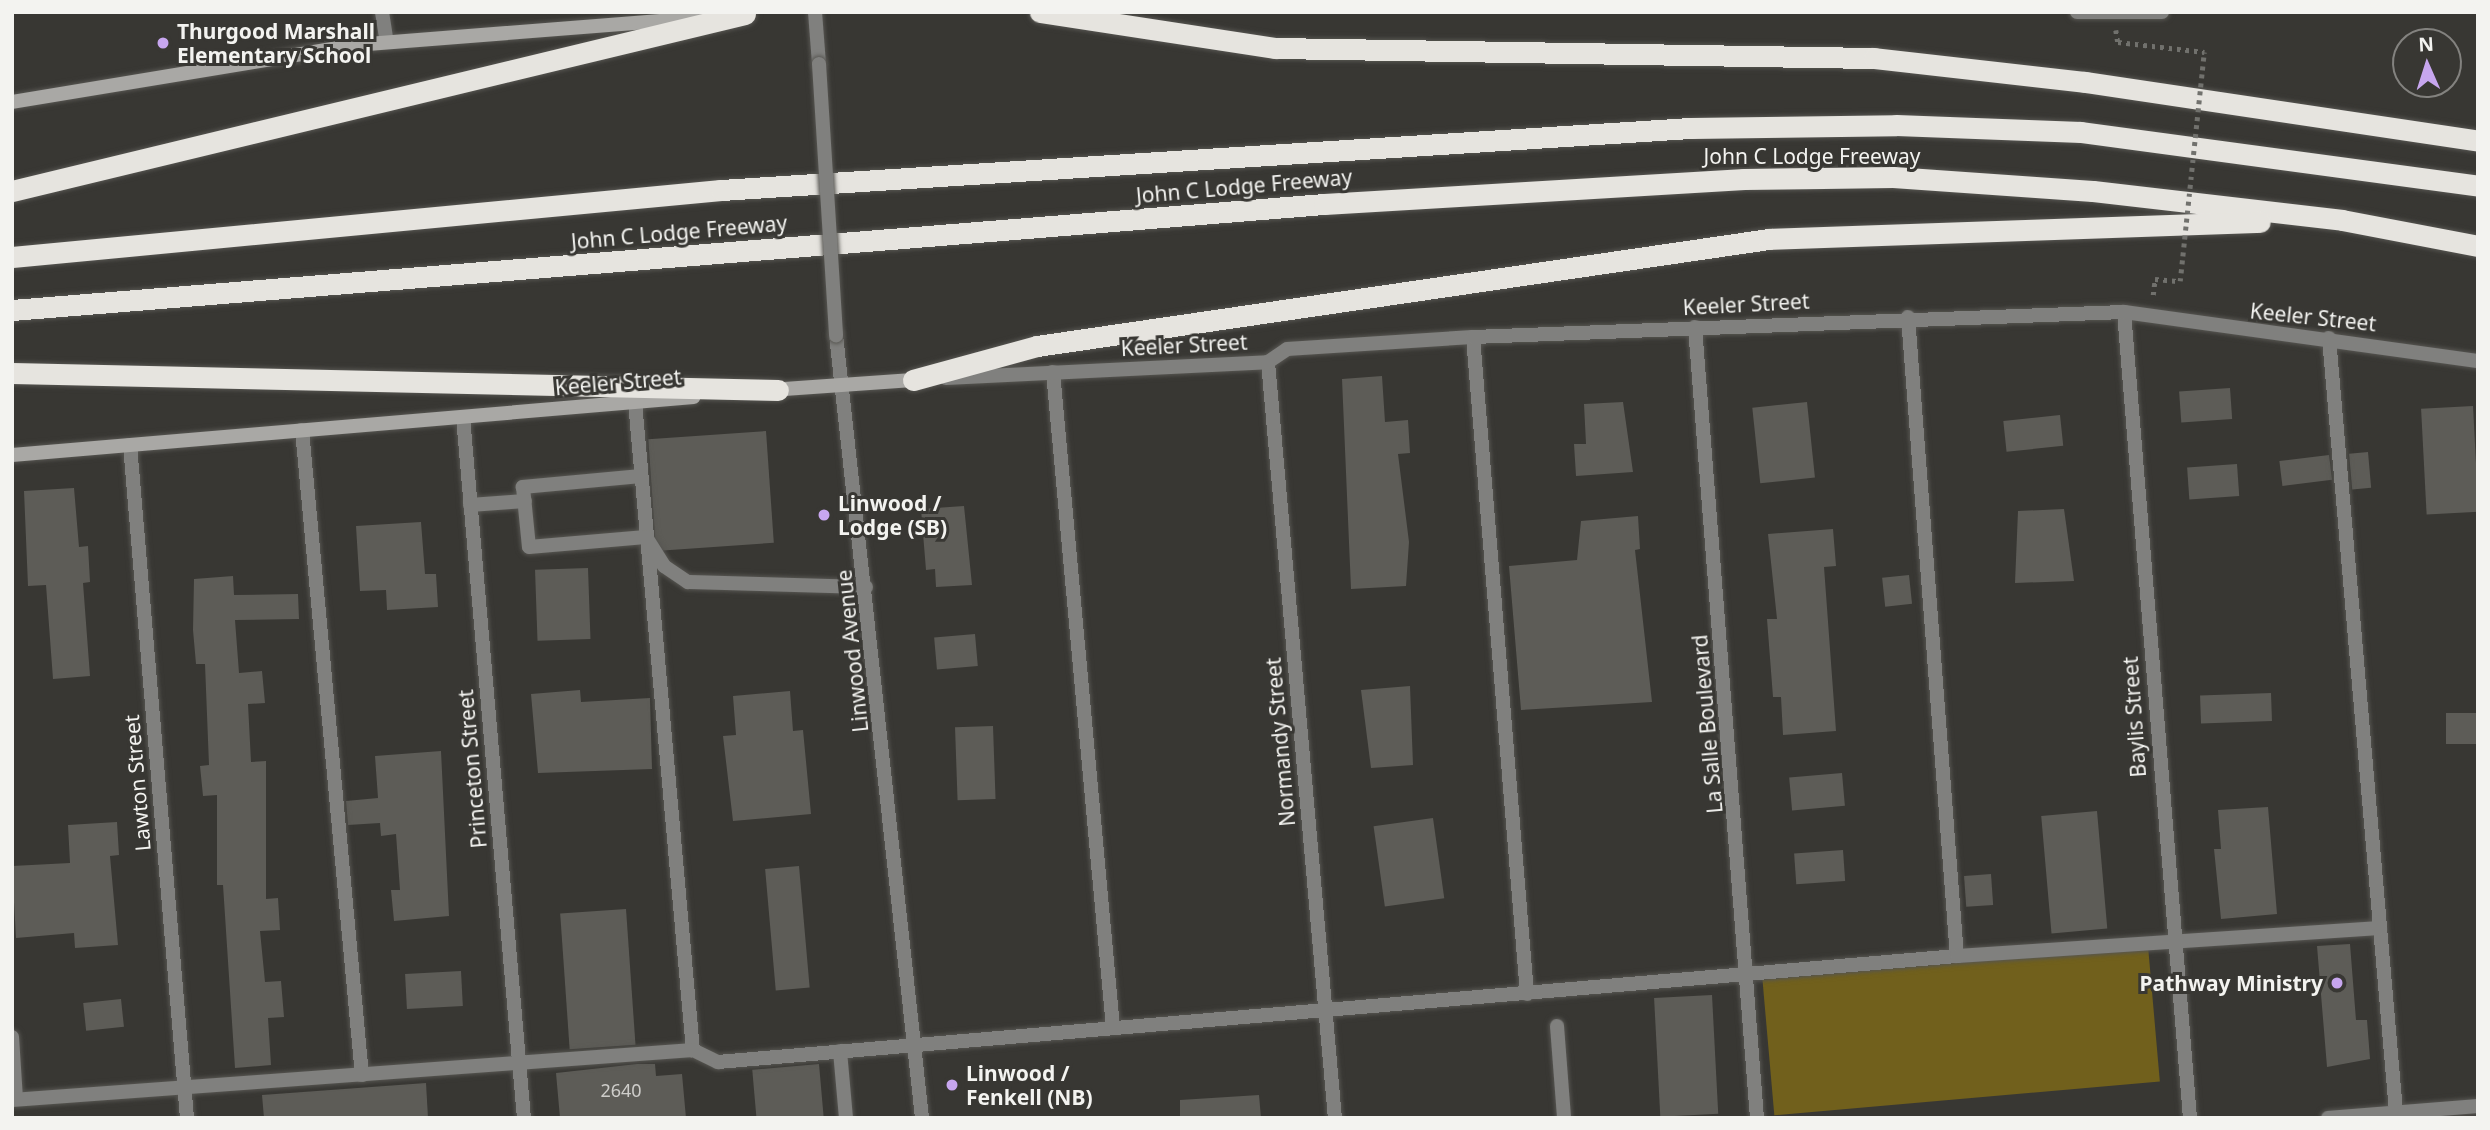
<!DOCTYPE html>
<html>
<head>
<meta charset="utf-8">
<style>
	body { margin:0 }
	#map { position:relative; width:2490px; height:1130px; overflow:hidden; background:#383733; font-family:"Noto Sans",sans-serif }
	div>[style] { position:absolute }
	.green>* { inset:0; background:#71601c; transform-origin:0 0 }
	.building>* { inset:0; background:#5d5c57; transform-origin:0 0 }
	.path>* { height:4.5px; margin-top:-2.25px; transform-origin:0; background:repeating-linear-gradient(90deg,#71716d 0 3.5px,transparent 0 8.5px) }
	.roads { filter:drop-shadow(0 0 2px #565551) drop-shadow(0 0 2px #565551) }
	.service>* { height:14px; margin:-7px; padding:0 7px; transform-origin:7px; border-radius:7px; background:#80807e }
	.minor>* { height:14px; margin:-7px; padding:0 7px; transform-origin:7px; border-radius:7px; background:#80807e }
	.tertiary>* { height:14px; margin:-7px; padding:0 7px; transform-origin:7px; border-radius:7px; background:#80807e }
	.secondary>* { height:14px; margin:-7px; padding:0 7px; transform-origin:7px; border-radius:7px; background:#a9a8a5 }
	.motorway>* { height:21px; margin:-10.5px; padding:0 10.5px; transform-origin:10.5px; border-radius:10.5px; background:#e6e4df }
	.path-bridge>* { height:4.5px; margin-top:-2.25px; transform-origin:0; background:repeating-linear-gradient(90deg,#71716d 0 3.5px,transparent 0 8.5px) }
	.bridges { filter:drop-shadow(0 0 2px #565551) drop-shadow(0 0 2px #565551) }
	.tertiary-bridge>* { height:14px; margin:-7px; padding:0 7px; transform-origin:7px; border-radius:7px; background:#80807e }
	.dots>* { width:19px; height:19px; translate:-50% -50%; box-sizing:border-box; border:4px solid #383733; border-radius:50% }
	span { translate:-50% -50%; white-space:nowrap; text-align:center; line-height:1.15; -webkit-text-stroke:6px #383733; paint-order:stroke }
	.number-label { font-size:18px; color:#cecdca }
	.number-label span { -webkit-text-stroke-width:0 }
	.poi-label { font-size:21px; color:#f3f3f0; font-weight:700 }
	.left { translate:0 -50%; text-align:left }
	.right { translate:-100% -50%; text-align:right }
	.street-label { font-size:21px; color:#f3f3f0 }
	.frame { position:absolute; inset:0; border:14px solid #f3f3f0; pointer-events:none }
	.north { position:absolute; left:2392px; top:28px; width:70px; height:70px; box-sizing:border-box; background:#383733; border:2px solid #83827f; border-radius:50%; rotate:357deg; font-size:19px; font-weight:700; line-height:28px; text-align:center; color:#f3f3f0 }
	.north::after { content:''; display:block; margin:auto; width:24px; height:32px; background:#c7a6ef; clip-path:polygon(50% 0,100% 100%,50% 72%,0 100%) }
</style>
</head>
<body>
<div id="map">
	<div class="green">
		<i style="left:2148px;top:946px;width:136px;height:387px;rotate:85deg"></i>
	</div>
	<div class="building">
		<i style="clip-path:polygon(1382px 376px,1385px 422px,1408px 420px,1410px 453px,1398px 454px,1409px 542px,1406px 586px,1351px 589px,1342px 379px)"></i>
		<i style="left:2230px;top:388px;width:31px;height:51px;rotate:86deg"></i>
		<i style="clip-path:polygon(1623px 402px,1633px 472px,1576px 476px,1574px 444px,1586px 444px,1584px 404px)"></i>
		<i style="left:1807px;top:402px;width:76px;height:55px;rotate:84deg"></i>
		<i style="left:2473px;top:406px;width:106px;height:52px;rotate:87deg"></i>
		<i style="left:2060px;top:415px;width:31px;height:57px;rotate:84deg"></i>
		<i style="left:766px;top:431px;width:112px;height:118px;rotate:86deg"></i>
		<i style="left:2368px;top:452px;width:36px;height:19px;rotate:85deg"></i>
		<i style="left:2329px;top:455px;width:25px;height:50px;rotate:83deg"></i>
		<i style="left:2237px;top:464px;width:32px;height:50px;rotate:86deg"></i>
		<i style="clip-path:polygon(74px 488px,79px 547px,88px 546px,90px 582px,83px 583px,90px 676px,53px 679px,46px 585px,28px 586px,24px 491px)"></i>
		<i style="clip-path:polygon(964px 506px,972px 585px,936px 587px,935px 569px,926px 570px,921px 509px)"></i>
		<i style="clip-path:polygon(2064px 509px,2074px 581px,2015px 583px,2018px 511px)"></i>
		<i style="clip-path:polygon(1638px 516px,1640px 549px,1635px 550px,1652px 702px,1521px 710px,1509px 566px,1577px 560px,1581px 521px)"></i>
		<i style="clip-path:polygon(421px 522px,425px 574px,436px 574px,438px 607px,387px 610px,386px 590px,360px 591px,356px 526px)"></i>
		<i style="clip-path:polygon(1833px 529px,1836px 566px,1824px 567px,1836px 731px,1783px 735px,1781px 697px,1773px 697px,1767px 619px,1777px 619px,1768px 534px)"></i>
		<i style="left:588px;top:568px;width:71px;height:53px;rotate:88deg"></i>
		<i style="left:1909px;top:575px;width:29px;height:27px;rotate:84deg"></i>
		<i style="clip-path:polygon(233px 576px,234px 595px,298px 594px,299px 619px,235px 620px,239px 673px,262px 671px,265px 703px,248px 704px,251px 762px,266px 761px,266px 899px,278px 898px,280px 930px,260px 931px,265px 982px,281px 981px,284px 1017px,268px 1018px,271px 1065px,235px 1068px,223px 885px,217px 885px,217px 795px,203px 796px,200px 766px,209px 765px,205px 664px,196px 664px,193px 630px,194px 579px)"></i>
		<i style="left:975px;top:634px;width:32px;height:41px;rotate:85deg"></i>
		<i style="clip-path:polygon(1410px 686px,1413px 765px,1371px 768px,1361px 690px)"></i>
		<i style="clip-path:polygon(580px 690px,581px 702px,650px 698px,652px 769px,538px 773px,531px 694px)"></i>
		<i style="clip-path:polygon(790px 691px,793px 731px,803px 730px,811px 814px,733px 821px,723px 736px,736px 735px,733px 696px)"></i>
		<i style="left:2271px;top:693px;width:28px;height:71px;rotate:88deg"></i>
		<i style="left:2478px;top:713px;width:31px;height:32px;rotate:90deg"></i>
		<i style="left:993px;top:726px;width:73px;height:38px;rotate:88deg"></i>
		<i style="clip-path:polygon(441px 751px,449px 916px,394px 921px,391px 890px,400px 890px,396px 834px,381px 836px,380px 823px,348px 825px,346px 801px,378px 798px,375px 756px)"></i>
		<i style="left:1842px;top:773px;width:33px;height:53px;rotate:85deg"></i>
		<i style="clip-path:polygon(2268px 807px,2277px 914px,2221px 919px,2214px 849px,2221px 849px,2218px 810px)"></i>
		<i style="left:2097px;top:811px;width:118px;height:56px;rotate:85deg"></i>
		<i style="left:1433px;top:818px;width:81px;height:60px;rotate:82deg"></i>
		<i style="clip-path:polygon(117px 822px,119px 855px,110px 856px,118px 945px,75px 948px,74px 933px,16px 938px,12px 866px,70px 863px,68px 825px)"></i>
		<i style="left:1843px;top:850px;width:31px;height:49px;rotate:86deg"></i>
		<i style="left:799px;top:866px;width:122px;height:34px;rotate:85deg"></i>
		<i style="left:1991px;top:874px;width:31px;height:27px;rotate:86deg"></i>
		<i style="left:626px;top:909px;width:136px;height:66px;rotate:86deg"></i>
		<i style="clip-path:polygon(2350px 944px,2356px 1020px,2367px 1020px,2370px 1059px,2327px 1067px,2317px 946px)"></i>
		<i style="left:461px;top:971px;width:35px;height:56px;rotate:87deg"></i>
		<i style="left:1712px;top:995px;width:119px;height:58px;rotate:87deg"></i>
		<i style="left:121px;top:999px;width:28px;height:38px;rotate:84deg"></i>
		<i style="clip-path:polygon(637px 1064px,655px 1064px,656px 1076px,682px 1074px,686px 1118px,560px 1118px,556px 1073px)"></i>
		<i style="left:819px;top:1064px;width:54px;height:67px;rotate:85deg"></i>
		<i style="clip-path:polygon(426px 1083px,428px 1118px,264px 1118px,262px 1095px)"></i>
		<i style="clip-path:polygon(1259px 1095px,1261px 1118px,1180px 1118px,1180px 1100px)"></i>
	</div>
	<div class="path">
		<i style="left:2116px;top:30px;width:12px;rotate:81deg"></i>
		<i style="left:2118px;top:42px;width:87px;rotate:6.6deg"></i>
		<i style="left:2153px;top:295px;width:16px;rotate:-83deg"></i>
		<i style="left:2155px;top:279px;width:25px;rotate:5deg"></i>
	</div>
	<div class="roads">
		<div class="service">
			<i style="left:382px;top:12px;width:30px;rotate:81deg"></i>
			<i style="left:1908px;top:317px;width:641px;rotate:85.62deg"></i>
			<i style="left:1473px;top:337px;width:659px;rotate:85.3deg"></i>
			<i style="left:2329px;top:338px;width:777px;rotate:85.05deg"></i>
			<i style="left:1053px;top:372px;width:658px;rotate:84.77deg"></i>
			<i style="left:635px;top:402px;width:651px;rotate:84.89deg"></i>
			<i style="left:302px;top:430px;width:648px;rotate:84.69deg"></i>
			<i style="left:641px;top:476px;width:119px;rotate:174.7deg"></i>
			<i style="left:523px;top:487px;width:60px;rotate:84.3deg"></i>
			<i style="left:529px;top:547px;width:117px;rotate:-4.9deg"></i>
			<i style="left:646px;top:537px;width:34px;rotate:58deg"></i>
			<i style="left:664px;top:566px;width:29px;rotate:34deg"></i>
			<i style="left:688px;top:582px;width:178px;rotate:1.6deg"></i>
			<i style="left:470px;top:505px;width:55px;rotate:-4.2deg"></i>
			<i style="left:1557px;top:1026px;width:92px;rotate:85.6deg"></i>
			<i style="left:12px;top:1037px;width:62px;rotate:86.3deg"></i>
			<i style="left:840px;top:1051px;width:67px;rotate:84.9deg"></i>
			<i style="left:12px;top:1100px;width:683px;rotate:-4.2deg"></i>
			<i style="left:693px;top:1050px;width:28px;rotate:26deg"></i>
			<i style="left:718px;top:1062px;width:1244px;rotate:-4.89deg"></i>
			<i style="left:1957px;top:956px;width:424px;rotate:-3.8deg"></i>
		</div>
		<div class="minor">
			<i style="left:2077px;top:12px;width:85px"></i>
			<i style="left:2124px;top:312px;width:809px;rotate:85.32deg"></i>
			<i style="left:1695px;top:327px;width:793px;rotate:85.52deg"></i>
			<i style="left:1268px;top:362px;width:759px;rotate:84.94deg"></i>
			<i style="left:946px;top:378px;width:322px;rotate:-2.8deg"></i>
			<i style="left:1268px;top:362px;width:23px;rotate:-34deg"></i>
			<i style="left:1287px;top:349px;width:186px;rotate:-3.7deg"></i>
			<i style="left:1473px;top:337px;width:651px;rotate:-2.2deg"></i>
			<i style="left:2124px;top:312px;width:357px;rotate:7.9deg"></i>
			<i style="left:463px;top:417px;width:704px;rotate:85.03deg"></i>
			<i style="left:130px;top:445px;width:675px;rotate:85.16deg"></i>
		</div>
		<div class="tertiary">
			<i style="left:815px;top:12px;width:52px;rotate:85.6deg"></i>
			<i style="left:836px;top:335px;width:788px;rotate:83.73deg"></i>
			<i style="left:2328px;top:1118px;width:150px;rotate:-4.6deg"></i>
		</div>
		<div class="secondary">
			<i style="left:12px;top:102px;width:348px;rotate:-9.4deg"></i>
			<i style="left:355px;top:45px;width:344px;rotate:-4.5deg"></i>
			<i style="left:770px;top:390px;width:143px;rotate:-4deg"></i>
			<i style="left:12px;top:455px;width:684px;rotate:-4.86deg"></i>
		</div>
		<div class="motorway">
			<i style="left:1040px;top:12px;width:238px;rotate:8.7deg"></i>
			<i style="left:1275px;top:48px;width:599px;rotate:0.96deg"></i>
			<i style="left:1874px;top:58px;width:212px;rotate:6.5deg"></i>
			<i style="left:2085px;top:82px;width:397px;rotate:8.5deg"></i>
			<i style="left:12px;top:191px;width:754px;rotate:-13.58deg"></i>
			<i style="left:12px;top:257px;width:712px;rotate:-5.4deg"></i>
			<i style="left:721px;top:190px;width:972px;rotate:-3.66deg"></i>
			<i style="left:1691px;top:128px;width:205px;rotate:-0.8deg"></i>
			<i style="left:1896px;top:125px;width:185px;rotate:2.2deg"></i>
			<i style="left:2081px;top:132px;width:401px;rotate:7.7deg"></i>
			<i style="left:12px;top:310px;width:1316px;rotate:-4.62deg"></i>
			<i style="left:1324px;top:204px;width:421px;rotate:-3.4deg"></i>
			<i style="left:1744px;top:179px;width:149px;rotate:-0.8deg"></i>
			<i style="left:1893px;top:177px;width:200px;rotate:4deg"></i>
			<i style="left:2093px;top:191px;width:251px;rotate:6.6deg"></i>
			<i style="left:2342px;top:220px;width:138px;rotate:10.8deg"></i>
			<i style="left:12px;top:373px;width:766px;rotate:1.27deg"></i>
			<i style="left:913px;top:380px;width:129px;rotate:-15.3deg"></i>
			<i style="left:1037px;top:346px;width:740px;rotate:-8.32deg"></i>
			<i style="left:1769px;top:239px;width:491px;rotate:-2deg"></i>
		</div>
	</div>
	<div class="path-bridge">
		<i style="left:2180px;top:281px;width:230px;rotate:-84deg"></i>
	</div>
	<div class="bridges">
		<div class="tertiary-bridge">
			<i style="left:819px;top:64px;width:272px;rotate:86.4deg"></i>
		</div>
	</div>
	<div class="dots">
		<i style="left:163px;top:43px;background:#c7a6ef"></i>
		<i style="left:824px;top:515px;background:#c7a6ef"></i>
		<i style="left:2337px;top:983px;background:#c7a6ef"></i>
		<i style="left:952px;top:1085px;background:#c7a6ef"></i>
	</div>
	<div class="number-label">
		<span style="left:621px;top:1090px">2640</span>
	</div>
	<div class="poi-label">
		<span class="left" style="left:177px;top:43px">Thurgood Marshall<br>Elementary School</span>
		<span class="left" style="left:838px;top:515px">Linwood /<br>Lodge (SB)</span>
		<span class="right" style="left:2323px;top:983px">Pathway Ministry</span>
		<span class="left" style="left:966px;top:1085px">Linwood /<br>Fenkell (NB)</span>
	</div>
	<div class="street-label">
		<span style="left:1812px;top:156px">John C Lodge Freeway</span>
		<span style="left:1244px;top:186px;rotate:-5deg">John C Lodge Freeway</span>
		<span style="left:679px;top:232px;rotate:-5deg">John C Lodge Freeway</span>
		<span style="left:1746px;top:304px;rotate:-3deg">Keeler Street</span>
		<span style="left:2313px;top:317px;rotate:6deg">Keeler Street</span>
		<span style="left:1184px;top:345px;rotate:-3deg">Keeler Street</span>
		<span style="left:618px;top:382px;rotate:-5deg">Keeler Street</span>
		<span style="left:852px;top:651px;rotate:-96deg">Linwood Avenue</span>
		<span style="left:2134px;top:717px;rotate:-94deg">Baylis Street</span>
		<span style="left:1707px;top:724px;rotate:-95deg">La Salle Boulevard</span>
		<span style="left:1280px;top:742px;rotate:-95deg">Normandy Street</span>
		<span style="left:472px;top:769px;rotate:-95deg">Princeton Street</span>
		<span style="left:137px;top:783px;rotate:-95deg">Lawton Street</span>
	</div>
	<div class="frame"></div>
	<div class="north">N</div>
</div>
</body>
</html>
